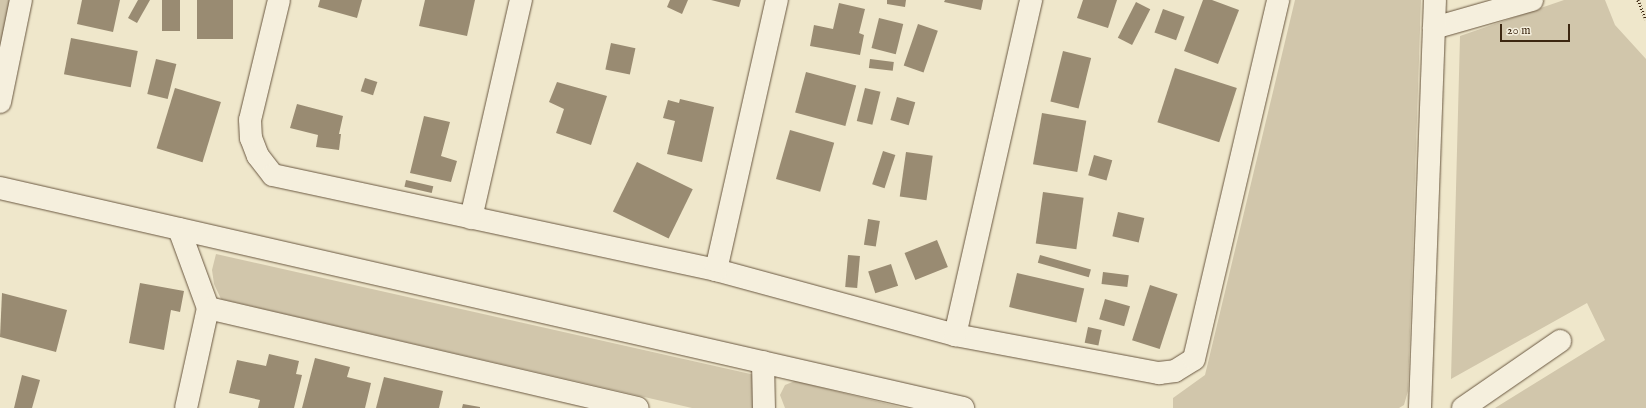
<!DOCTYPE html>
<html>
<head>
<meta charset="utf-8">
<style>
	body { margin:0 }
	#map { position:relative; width:1646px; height:408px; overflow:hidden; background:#efe7cb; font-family:"IM FELL English",serif }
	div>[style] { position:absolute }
	.green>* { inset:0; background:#d1c6ab }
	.building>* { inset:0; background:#998b72; transform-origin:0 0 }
	.path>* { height:2.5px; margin-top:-1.25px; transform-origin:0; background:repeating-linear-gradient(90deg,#3c2711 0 1px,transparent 0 3px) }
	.roads { filter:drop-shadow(0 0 1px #695740) drop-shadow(0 0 1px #695740) }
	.minor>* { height:22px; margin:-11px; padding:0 11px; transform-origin:11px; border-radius:11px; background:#f5efdd }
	span { translate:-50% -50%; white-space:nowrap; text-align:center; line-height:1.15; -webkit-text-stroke:3.5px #f5efdd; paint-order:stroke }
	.scale { position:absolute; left:1500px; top:24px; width:70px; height:18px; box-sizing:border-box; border:2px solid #3c2711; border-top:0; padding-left:5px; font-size:12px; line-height:14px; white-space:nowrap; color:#3c2711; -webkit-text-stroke:3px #f5efdd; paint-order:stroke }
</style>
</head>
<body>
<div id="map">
	<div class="green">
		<i style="clip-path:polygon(0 0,15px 0,0 70px)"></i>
		<i style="clip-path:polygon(1295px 0,1421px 0,1408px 391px,1404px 405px,1399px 408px,1173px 408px,1173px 398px,1205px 375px)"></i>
		<i style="clip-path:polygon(1564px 0,1605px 0,1615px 25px,1646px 59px,1646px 408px,1495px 408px,1605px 340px,1587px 303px,1451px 379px,1460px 36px)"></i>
		<i style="clip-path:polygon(216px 254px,755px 375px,757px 408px,692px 408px,221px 299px,214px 284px,212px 270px)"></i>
		<i style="clip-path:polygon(795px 381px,904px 408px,785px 408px,780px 395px,785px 385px)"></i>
	</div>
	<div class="building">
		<i style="clip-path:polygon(82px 0,120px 0,113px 32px,77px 24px)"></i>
		<i style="clip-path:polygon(138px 0,150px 0,137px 23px,128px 18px)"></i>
		<i style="left:162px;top:0;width:18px;height:31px"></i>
		<i style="left:197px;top:0;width:36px;height:39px"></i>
		<i style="clip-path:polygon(320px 0,362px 0,357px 18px,318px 7px)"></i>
		<i style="clip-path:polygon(425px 0,475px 0,467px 36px,419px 26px)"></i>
		<i style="clip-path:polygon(670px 0,688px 0,682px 14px,667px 7px)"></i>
		<i style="clip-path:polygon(711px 0,741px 0,739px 7px)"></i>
		<i style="clip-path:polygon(887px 0,906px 0,905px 7px,887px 4px)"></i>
		<i style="clip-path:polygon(945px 0,983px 0,981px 10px,944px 2px)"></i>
		<i style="clip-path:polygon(1083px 0,1117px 0,1108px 28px,1077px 18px)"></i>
		<i style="clip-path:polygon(1203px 0,1212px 0,1239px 10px,1218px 64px,1184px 51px)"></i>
		<i style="left:1136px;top:2px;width:16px;height:40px;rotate:27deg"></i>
		<i style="clip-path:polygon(839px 3px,865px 9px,859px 33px,864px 35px,860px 55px,810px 46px,814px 25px,833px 29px)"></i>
		<i style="left:1163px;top:9px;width:23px;height:25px;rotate:20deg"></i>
		<i style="left:879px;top:18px;width:25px;height:31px;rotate:14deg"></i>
		<i style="left:918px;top:24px;width:21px;height:44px;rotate:19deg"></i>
		<i style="left:71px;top:38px;width:68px;height:37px;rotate:11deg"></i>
		<i style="left:611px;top:43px;width:25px;height:27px;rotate:12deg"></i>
		<i style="left:1063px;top:51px;width:29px;height:52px;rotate:14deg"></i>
		<i style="left:156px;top:59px;width:21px;height:36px;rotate:14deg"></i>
		<i style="left:870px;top:59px;width:24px;height:9px;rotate:7deg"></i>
		<i style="left:1175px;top:68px;width:65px;height:57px;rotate:18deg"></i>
		<i style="left:806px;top:72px;width:52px;height:42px;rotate:15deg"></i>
		<i style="left:365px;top:78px;width:13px;height:14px;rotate:18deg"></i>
		<i style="clip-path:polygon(557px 82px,607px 96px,591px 145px,556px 133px,564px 109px,549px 102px)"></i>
		<i style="left:175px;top:88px;width:48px;height:63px;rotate:17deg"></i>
		<i style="left:865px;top:88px;width:16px;height:34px;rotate:14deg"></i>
		<i style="left:897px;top:97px;width:19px;height:24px;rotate:16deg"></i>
		<i style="clip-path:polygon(680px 99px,714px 107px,702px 162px,667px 154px,675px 121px,663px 118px,668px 100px,679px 103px)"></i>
		<i style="clip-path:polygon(297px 104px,343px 116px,339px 134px,341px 134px,339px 150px,316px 147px,318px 135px,290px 128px)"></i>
		<i style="left:1042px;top:113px;width:45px;height:52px;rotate:10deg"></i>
		<i style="clip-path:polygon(424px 116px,450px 122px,441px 156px,457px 161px,451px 182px,410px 173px)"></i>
		<i style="left:790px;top:130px;width:46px;height:51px;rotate:16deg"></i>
		<i style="left:883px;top:151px;width:13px;height:35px;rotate:18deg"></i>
		<i style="left:906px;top:152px;width:27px;height:45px;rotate:8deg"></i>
		<i style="left:1094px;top:155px;width:19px;height:21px;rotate:16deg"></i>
		<i style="left:637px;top:162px;width:62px;height:55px;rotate:26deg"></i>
		<i style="left:406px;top:180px;width:28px;height:7px;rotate:13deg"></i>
		<i style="left:1043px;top:192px;width:41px;height:52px;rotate:8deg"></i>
		<i style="left:1118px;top:212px;width:27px;height:25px;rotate:13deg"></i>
		<i style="left:868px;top:219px;width:12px;height:26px;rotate:9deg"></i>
		<i style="left:937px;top:240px;width:29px;height:35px;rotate:68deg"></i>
		<i style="left:848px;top:255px;width:12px;height:32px;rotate:5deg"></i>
		<i style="left:1040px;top:255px;width:53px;height:8px;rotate:16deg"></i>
		<i style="left:891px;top:264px;width:23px;height:24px;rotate:72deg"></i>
		<i style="left:1103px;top:272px;width:26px;height:12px;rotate:7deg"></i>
		<i style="left:1017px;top:273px;width:69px;height:35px;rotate:13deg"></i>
		<i style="clip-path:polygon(140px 283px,184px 291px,180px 312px,171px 310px,164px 350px,129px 343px)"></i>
		<i style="left:1150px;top:285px;width:29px;height:58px;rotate:18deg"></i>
		<i style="clip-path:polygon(2px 293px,67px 310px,56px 352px,0 337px)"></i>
		<i style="left:1105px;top:299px;width:26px;height:21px;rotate:16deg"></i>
		<i style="left:1088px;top:327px;width:14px;height:16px;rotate:12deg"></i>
		<i style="clip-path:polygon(269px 354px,299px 361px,296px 374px,302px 375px,294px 408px,258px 408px,260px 400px,229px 393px,237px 360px,266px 366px)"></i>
		<i style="clip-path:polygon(315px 358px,350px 367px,347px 377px,371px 383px,365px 408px,302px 408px)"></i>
		<i style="clip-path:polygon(22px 375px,40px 380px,32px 408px,14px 408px)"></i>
		<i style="clip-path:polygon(384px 377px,443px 391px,439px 408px,376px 408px)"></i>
		<i style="clip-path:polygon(463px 404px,480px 407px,480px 408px,462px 408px)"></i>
	</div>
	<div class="path">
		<i style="left:1638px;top:0;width:21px;rotate:67deg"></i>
	</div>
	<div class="roads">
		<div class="minor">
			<i style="left:279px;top:0;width:123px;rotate:103.6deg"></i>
			<i style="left:250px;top:120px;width:18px;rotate:87deg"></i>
			<i style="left:251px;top:138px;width:19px;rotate:69deg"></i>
			<i style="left:258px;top:156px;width:24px;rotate:52deg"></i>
			<i style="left:273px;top:175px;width:453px;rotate:12.1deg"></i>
			<i style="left:716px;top:270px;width:248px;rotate:15.2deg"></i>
			<i style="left:955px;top:335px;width:208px;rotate:10.6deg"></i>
			<i style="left:1159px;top:373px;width:16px;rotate:-7deg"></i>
			<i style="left:1175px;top:371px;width:22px;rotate:-32deg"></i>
			<i style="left:1194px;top:359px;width:369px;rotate:-76.8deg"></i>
			<i style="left:1434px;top:28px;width:102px;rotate:-15.9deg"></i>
			<i style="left:0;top:102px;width:104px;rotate:-78.4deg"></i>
			<i style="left:0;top:188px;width:988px;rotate:12.87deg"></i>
			<i style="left:471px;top:218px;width:224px;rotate:-77.1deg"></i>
			<i style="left:179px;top:229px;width:84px;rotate:69.8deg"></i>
			<i style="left:208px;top:308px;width:102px;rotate:102.4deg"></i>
			<i style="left:716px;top:270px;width:277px;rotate:-77.3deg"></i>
			<i style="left:208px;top:308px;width:441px;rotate:13.1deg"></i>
			<i style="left:955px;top:335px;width:344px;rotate:-77.2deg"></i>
			<i style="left:763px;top:362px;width:46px;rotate:88.8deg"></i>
			<i style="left:1420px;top:408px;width:408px;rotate:-87.9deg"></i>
			<i style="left:1463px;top:408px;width:118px;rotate:-34.6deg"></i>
		</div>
	</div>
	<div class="scale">20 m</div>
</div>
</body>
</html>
